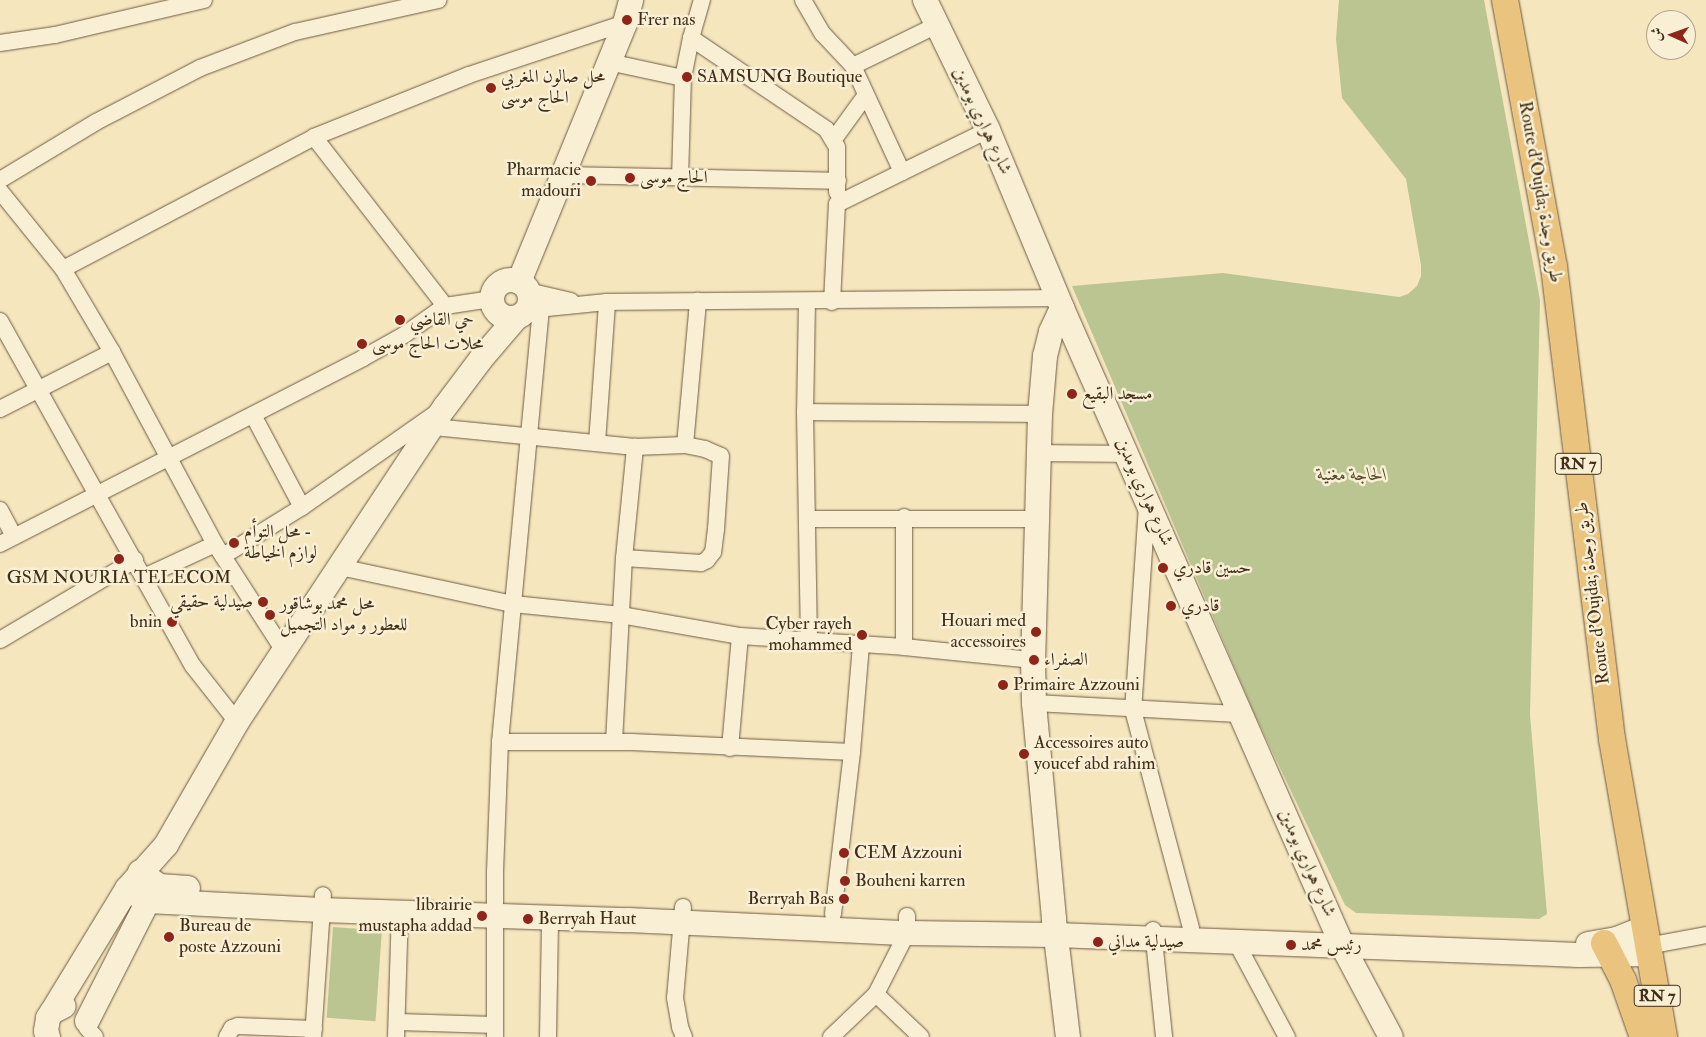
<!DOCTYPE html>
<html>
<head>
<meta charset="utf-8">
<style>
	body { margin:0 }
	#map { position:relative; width:1706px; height:1037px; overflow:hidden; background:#f5e6be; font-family:"IM FELL Double Pica",Amiri,serif }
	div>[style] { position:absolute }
	.green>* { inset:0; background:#bbc592; transform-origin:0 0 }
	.roads { filter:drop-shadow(0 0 1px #6f5c42) drop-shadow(0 0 1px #6f5c42) }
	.street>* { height:16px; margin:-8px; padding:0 8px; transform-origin:8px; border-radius:8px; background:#f8efd5 }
	.secondary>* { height:24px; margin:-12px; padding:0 12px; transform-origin:12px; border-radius:12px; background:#f8efd5 }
	.secondary>.ring { margin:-12px; padding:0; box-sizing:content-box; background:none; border:24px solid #f8efd5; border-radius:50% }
	.primary>* { height:26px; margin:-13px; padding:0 13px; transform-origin:13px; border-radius:13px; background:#eac37f }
	.dots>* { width:14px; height:14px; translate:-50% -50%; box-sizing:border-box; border:2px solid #f8efd5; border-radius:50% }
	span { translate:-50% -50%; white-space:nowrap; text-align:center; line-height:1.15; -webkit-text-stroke:5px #f8efd5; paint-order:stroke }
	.shield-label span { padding:1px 4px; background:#f8efd5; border:1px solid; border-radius:4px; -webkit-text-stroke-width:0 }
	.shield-label { font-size:16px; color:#422e18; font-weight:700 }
	.poi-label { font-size:18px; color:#422e18 }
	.left { translate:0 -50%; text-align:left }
	.right { translate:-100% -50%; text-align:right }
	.street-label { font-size:18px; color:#422e18 }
	.park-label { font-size:18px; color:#5a4c30; font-style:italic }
	.north { position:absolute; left:1646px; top:10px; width:50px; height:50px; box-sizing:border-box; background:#f8efd5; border:1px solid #afa289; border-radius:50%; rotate:272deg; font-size:14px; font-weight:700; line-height:20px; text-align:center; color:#422e18 }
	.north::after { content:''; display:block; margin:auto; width:18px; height:22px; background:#8f2418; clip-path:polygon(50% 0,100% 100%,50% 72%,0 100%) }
</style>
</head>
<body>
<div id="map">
	<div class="green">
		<i style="clip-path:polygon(1339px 0,1484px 0,1540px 300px,1530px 715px,1547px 914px,1539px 919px,1356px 913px,1345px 905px,1254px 713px,1072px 286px,1223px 273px,1399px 297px,1408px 294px,1417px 286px,1421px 276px,1421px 265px,1406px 179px,1342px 98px,1336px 39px)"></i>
		<i style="left:333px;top:927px;width:49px;height:91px;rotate:4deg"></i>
	</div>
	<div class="roads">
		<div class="street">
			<i style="left:803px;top:0;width:39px;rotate:60deg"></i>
			<i style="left:823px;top:34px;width:44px;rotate:46.8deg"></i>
			<i style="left:853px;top:66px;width:117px;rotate:65.2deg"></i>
			<i style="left:691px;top:38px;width:163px;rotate:34deg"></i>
			<i style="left:826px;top:129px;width:21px;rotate:59deg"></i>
			<i style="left:837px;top:147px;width:45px;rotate:90deg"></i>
			<i style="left:0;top:43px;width:56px;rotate:-8.3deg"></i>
			<i style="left:55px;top:35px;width:153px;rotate:-13.2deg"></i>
			<i style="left:609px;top:62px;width:76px;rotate:12.2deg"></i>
			<i style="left:853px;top:66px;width:93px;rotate:-26deg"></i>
			<i style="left:314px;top:137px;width:214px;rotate:52.2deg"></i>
			<i style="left:834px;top:139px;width:54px;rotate:-54deg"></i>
			<i style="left:562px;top:175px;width:276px;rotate:1.2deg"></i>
			<i style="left:680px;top:178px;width:100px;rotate:-88.3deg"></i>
			<i style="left:683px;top:78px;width:41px;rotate:-78.7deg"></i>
			<i style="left:691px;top:38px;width:40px;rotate:-74deg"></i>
			<i style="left:0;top:180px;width:112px;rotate:-31.1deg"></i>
			<i style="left:96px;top:122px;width:117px;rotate:-27.4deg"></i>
			<i style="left:200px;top:68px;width:102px;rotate:-20.8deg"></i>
			<i style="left:295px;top:32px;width:147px;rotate:-12.6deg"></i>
			<i style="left:0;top:191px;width:100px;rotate:51.1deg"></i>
			<i style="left:63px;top:269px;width:96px;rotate:59.4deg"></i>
			<i style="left:112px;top:352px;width:218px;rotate:61.8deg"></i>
			<i style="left:215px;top:544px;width:127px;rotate:57.2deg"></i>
			<i style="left:63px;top:269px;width:284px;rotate:-27.7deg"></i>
			<i style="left:314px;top:137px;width:167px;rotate:-21.8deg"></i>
			<i style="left:469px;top:75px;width:164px;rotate:-18.4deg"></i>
			<i style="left:528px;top:291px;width:44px;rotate:13.1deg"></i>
			<i style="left:807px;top:301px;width:111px;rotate:91deg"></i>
			<i style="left:805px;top:412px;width:230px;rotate:89deg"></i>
			<i style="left:832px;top:302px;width:98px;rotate:-87.1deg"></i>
			<i style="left:837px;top:204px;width:168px;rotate:-26.1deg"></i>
			<i style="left:527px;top:310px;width:80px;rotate:-5.7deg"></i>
			<i style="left:607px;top:302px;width:451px;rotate:-0.5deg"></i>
			<i style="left:0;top:321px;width:395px;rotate:60.8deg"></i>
			<i style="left:193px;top:666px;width:71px;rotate:51.8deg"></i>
			<i style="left:0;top:409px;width:126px;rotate:-27deg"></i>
			<i style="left:805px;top:412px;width:235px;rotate:0.5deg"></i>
			<i style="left:253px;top:415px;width:104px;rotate:62deg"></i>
			<i style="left:434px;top:427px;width:202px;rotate:5.7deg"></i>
			<i style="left:635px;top:447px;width:50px;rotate:-2.3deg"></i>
			<i style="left:685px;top:445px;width:20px;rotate:11deg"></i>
			<i style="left:705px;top:449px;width:17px;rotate:24deg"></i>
			<i style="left:721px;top:456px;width:73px;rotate:93.9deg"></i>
			<i style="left:716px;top:529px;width:23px;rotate:97deg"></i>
			<i style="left:713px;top:552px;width:10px;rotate:127deg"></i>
			<i style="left:707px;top:560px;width:7px;rotate:153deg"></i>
			<i style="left:701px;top:563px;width:77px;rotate:-176.3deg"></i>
			<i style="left:597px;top:443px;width:141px;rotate:-85.9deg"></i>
			<i style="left:685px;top:445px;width:145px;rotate:-84.8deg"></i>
			<i style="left:1038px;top:453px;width:89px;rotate:0.6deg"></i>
			<i style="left:1147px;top:506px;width:204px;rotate:93.9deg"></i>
			<i style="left:1133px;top:710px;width:226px;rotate:75.1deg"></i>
			<i style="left:0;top:510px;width:30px;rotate:62deg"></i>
			<i style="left:904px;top:517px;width:130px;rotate:90deg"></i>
			<i style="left:807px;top:519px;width:229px"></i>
			<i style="left:0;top:544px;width:408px;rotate:-27.1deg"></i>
			<i style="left:363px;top:358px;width:47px;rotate:-29.3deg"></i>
			<i style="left:404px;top:335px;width:50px;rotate:-35.3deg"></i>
			<i style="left:445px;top:306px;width:48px;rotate:-8.5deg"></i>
			<i style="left:223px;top:556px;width:93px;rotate:-31.8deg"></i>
			<i style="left:302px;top:507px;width:162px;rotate:-35deg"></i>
			<i style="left:340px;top:567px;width:177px;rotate:12.1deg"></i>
			<i style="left:513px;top:604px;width:109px;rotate:5.8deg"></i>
			<i style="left:621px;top:615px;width:121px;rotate:10deg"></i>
			<i style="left:740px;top:636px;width:164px;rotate:3.8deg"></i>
			<i style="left:904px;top:647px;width:130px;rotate:5.8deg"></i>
			<i style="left:144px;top:577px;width:78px;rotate:-24.9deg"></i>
			<i style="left:0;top:640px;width:157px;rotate:-30.7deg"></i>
			<i style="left:1034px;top:703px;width:205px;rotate:3.1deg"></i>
			<i style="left:500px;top:742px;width:131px"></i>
			<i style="left:631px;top:742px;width:221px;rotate:2.6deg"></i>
			<i style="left:614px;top:742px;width:184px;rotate:-86.9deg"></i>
			<i style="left:624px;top:558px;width:112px;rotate:-84.3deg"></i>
			<i style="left:730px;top:748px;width:112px;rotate:-84.9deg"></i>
			<i style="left:683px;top:907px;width:91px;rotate:95deg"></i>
			<i style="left:675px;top:998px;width:29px;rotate:80deg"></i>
			<i style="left:680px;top:1027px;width:11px;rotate:68deg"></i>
			<i style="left:833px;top:914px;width:163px;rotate:-83.3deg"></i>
			<i style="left:852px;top:752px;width:108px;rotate:-85.2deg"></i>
			<i style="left:1153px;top:930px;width:108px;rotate:84.1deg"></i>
			<i style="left:1236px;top:942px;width:108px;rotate:61.8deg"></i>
			<i style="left:1648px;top:946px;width:59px;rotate:-10.7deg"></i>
			<i style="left:876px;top:994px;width:62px;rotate:43.7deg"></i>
			<i style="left:398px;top:1022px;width:97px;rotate:1.8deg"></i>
			<i style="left:87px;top:1028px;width:12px;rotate:48deg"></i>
			<i style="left:227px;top:1037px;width:10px;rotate:-61deg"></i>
			<i style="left:232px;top:1028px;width:6px;rotate:-18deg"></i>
			<i style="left:238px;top:1026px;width:76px;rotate:2.3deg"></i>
			<i style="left:313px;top:1037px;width:142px;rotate:-86deg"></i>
			<i style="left:396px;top:1037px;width:125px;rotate:-88.2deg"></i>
			<i style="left:495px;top:1037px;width:165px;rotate:-90deg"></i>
			<i style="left:495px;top:872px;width:130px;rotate:-87.8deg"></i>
			<i style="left:500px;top:742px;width:436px;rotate:-84.6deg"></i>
			<i style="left:548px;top:1037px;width:120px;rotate:-89deg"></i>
			<i style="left:831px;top:1037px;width:62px;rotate:-43.7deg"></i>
			<i style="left:876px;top:994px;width:68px;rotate:-63.1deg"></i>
			<i style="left:907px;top:933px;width:17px;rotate:-90deg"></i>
		</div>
		<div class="secondary">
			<i style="left:925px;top:0;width:144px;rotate:64.1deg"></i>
			<i style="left:988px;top:130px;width:193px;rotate:67.4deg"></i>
			<i style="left:1062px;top:308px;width:696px;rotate:66.27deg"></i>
			<i style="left:1342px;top:945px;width:104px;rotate:62deg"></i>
			<i class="ring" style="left:492px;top:280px;width:14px;height:14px"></i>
			<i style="left:519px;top:282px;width:280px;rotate:-67.7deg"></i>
			<i style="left:625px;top:23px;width:24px;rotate:-75deg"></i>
			<i style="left:1062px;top:308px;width:26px;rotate:115deg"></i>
			<i style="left:1051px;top:332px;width:25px;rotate:104deg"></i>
			<i style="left:1045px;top:356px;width:58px;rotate:94.9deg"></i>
			<i style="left:1040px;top:414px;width:246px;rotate:91.6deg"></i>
			<i style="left:1033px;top:660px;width:43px;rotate:88.7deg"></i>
			<i style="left:1034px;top:703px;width:218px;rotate:84.7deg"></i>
			<i style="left:1054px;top:920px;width:118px;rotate:83.2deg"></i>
			<i style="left:140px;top:872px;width:24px;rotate:36deg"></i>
			<i style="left:159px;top:886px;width:29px;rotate:4deg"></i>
			<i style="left:127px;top:889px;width:24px;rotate:30deg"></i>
			<i style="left:148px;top:901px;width:173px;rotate:3deg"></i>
			<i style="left:321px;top:910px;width:307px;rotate:1.9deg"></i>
			<i style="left:628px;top:920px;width:279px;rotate:2.7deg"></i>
			<i style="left:907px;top:933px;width:149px;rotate:0.8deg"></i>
			<i style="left:1056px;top:935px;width:523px;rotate:2.19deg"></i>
			<i style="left:1579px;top:955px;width:71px;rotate:-0.8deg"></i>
			<i style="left:1588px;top:944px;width:29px;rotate:-10deg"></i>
			<i style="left:1617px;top:939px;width:29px;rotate:-22deg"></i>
			<i style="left:52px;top:1012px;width:144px;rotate:-58.6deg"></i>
			<i style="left:127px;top:889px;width:59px;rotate:-48.4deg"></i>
			<i style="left:166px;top:845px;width:142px;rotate:-60deg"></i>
			<i style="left:237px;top:722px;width:377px;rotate:-56.6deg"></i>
			<i style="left:445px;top:407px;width:60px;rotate:-53.1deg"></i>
			<i style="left:481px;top:359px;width:54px;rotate:-49.5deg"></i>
			<i style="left:87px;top:1021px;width:135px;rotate:-63.1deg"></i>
			<i style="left:148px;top:901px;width:16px;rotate:-52deg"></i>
			<i style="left:48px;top:1037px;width:6px;rotate:-108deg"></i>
			<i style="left:46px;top:1031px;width:13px;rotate:-81deg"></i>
			<i style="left:48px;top:1018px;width:7px;rotate:-56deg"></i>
			<i style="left:52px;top:1012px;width:13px;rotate:-27deg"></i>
		</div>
		<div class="primary">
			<i style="left:1505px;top:0;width:271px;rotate:79.6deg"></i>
			<i style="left:1554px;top:267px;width:476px;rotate:83deg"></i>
			<i style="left:1612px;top:739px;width:303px;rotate:80.1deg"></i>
			<i style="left:1604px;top:943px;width:42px;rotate:62.8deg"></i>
			<i style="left:1623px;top:980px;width:60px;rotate:70.7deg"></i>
		</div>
	</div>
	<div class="dots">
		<i style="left:627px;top:20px;background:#8f2418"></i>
		<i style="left:687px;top:77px;background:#8f2418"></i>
		<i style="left:491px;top:88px;background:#8f2418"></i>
		<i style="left:630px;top:178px;background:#8f2418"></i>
		<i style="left:591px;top:181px;background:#8f2418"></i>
		<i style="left:400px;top:320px;background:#8f2418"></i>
		<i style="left:362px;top:344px;background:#8f2418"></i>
		<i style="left:1072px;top:394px;background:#8f2418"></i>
		<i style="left:234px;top:543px;background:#8f2418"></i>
		<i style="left:119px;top:559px;background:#8f2418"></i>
		<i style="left:1163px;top:568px;background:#8f2418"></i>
		<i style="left:263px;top:602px;background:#8f2418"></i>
		<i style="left:1171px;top:606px;background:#8f2418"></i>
		<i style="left:270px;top:615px;background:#8f2418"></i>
		<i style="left:172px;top:622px;background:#8f2418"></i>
		<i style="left:1036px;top:632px;background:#8f2418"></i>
		<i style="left:862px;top:635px;background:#8f2418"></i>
		<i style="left:1034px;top:660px;background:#8f2418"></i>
		<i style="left:1003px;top:685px;background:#8f2418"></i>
		<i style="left:1024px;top:754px;background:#8f2418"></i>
		<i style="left:844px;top:853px;background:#8f2418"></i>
		<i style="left:845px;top:881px;background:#8f2418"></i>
		<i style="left:844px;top:899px;background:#8f2418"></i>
		<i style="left:482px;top:916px;background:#8f2418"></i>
		<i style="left:528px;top:919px;background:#8f2418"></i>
		<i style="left:169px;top:937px;background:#8f2418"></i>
		<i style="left:1098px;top:942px;background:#8f2418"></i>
		<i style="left:1291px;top:945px;background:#8f2418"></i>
	</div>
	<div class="shield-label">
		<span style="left:1578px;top:464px">RN 7</span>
		<span style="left:1657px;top:996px">RN 7</span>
	</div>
	<div class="poi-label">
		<span class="left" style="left:637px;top:20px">Frer nas</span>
		<span class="left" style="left:697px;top:77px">SAMSUNG Boutique</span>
		<span class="left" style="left:501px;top:88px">محل صالون المغربي<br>الحاج موسى</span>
		<span class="right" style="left:581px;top:181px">Pharmacie<br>madouri</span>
		<span class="left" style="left:640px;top:178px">الحاج موسى</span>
		<span class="left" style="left:410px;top:320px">حي القاضي</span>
		<span class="left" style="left:372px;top:344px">محلات الحاج موسى</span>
		<span class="left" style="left:1082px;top:394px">مسجد البقيع</span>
		<span class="left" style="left:244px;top:543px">محل التوأم -<br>لوازم الخياطة</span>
		<span class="left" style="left:1173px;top:568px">حسين قادري</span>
		<span style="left:119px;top:578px">GSM NOURIA TELECOM</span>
		<span class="right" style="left:253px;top:602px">صيدلية حقيقي</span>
		<span class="left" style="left:280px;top:615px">محل محمد بوشاقور<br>للعطور و مواد التجميل</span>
		<span class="left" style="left:1181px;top:606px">قادري</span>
		<span class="right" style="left:162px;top:622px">bnin</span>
		<span class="right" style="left:1026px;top:632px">Houari med<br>accessoires</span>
		<span class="right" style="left:852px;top:635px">Cyber rayeh<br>mohammed</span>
		<span class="left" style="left:1044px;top:660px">الصفراء</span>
		<span class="left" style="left:1013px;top:685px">Primaire Azzouni</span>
		<span class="left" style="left:1034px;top:754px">Accessoires auto<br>youcef abd rahim</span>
		<span class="left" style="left:854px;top:853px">CEM Azzouni</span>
		<span class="left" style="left:855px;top:881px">Bouheni karren</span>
		<span class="right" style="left:834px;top:899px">Berryah Bas</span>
		<span class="right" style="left:472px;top:916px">librairie<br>mustapha addad</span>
		<span class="left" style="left:538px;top:919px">Berryah Haut</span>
		<span class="left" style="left:179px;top:937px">Bureau de<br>poste Azzouni</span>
		<span class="left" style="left:1108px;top:942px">صيدلية مداني</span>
		<span class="left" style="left:1301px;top:945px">رئيس محمد</span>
	</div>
	<div class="street-label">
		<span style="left:982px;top:121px;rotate:65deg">شارع هواري بومدين</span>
		<span style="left:1540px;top:192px;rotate:80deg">Route d'Oujda; طريق وجدة</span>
		<span style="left:1144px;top:492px;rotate:66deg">شارع هواري بومدين</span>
		<span style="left:1593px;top:593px;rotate:-97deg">Route d'Oujda; طريق وجدة</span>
		<span style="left:1307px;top:863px;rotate:66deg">شارع هواري بومدين</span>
	</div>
	<div class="park-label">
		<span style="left:1352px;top:475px">الحاجة مغنية</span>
	</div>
	<div class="north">ش</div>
</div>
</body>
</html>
